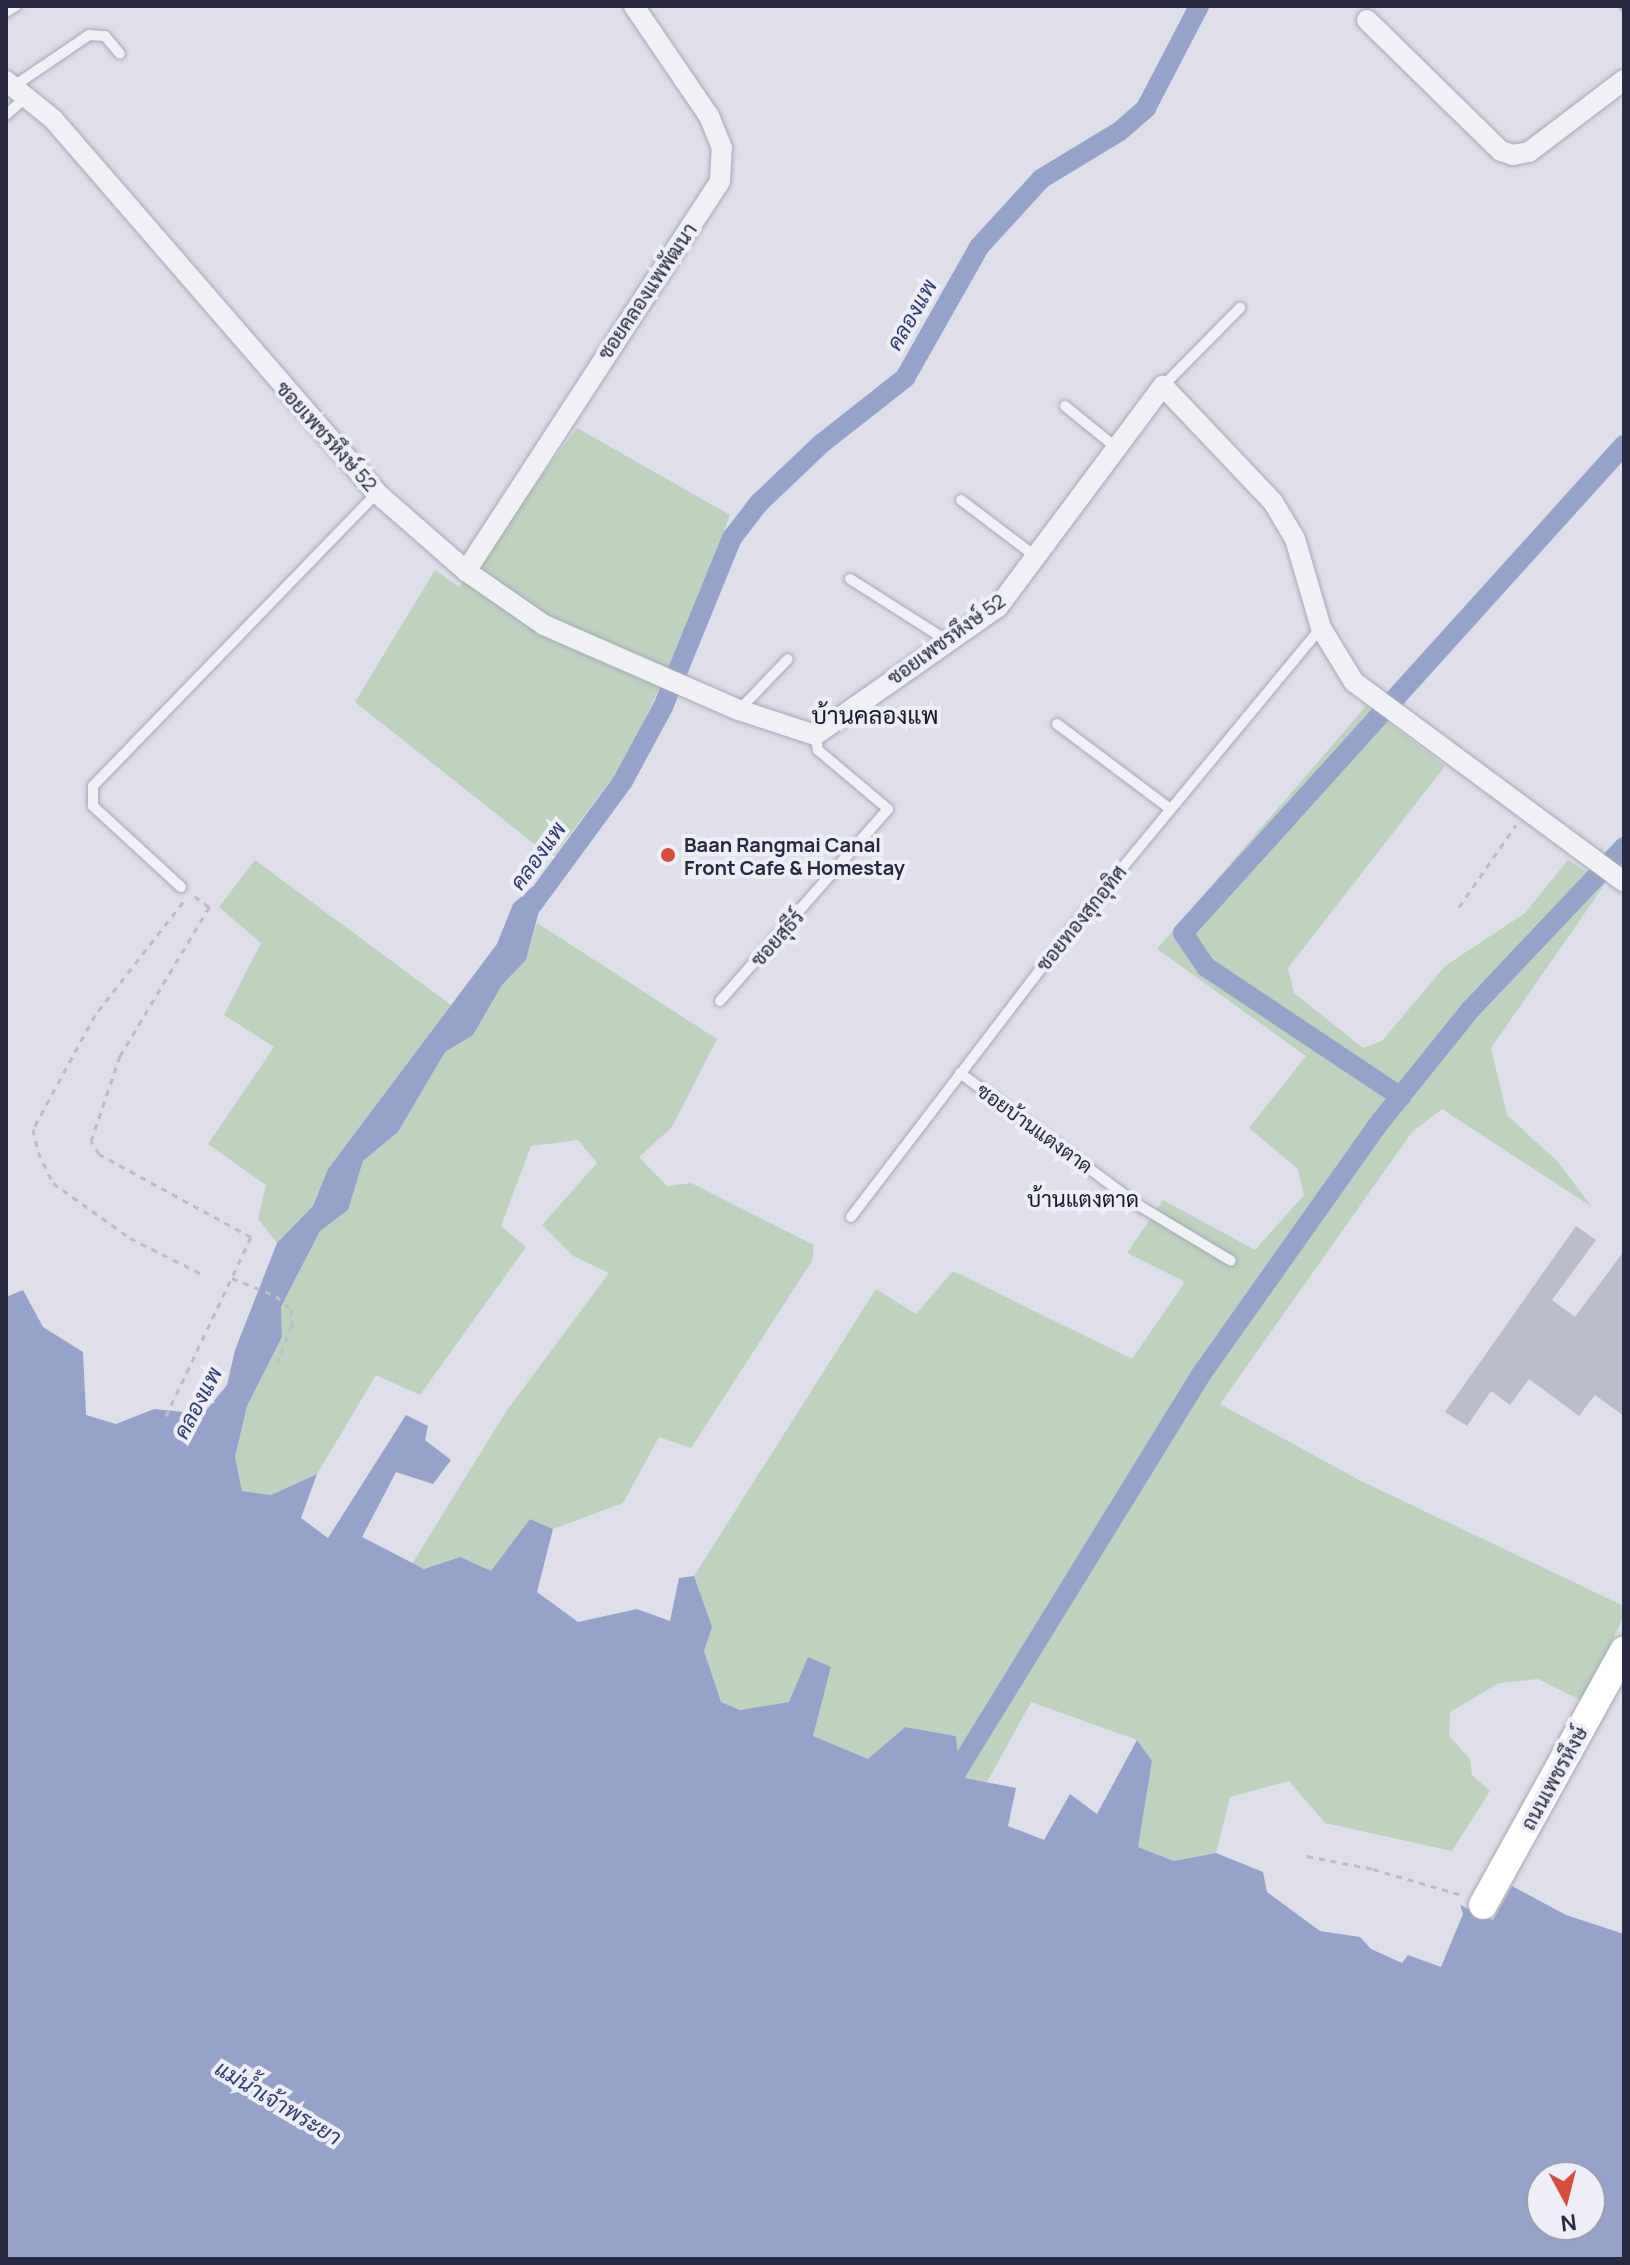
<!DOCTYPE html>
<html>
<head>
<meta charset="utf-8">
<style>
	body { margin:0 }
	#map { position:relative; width:1630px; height:2265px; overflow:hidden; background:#dedfe8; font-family:Manrope,Sarabun,sans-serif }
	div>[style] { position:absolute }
	.green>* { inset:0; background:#bed2bf }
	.water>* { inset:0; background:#96a2ca }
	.canal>* { height:20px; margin:-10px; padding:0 10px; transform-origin:10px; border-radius:10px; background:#96a2ca }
	.building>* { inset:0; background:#bbbccb }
	.path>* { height:3px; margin-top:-1.5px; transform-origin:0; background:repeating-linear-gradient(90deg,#bbbdc7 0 6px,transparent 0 12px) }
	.roads { filter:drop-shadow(0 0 2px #a7a8b6) drop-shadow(0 0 2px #a7a8b6) }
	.service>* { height:10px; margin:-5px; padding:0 5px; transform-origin:5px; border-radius:5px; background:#f0f1f6 }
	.minor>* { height:20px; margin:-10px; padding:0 10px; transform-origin:10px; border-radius:10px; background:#f0f1f6 }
	.secondary>* { height:28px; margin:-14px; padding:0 14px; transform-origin:14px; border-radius:14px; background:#fff }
	.dots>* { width:22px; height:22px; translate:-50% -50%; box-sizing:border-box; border:4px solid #edeef6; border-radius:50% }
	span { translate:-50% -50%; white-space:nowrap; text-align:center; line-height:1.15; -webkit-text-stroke:8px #edeef6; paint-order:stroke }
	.street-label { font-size:20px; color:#262940 }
	.poi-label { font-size:20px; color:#262940; font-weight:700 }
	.left { translate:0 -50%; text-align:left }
	.water-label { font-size:22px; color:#2e3b75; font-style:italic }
	.neighbourhood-label { font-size:22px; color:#191a30 }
	.quarter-label { font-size:24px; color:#191a30 }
	.frame { position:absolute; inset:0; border:8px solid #262940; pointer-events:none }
	.north { position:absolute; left:1526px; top:2161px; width:80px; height:80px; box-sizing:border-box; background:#edeef6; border:2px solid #9d9fad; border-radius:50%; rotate:173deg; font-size:22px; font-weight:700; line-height:32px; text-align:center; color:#262940 }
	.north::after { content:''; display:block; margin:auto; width:28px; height:36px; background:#d54d3b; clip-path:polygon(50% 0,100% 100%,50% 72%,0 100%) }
</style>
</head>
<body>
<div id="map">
	<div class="green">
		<i style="clip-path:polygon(577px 428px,730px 515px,686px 631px,626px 760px,552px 858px,355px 702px,435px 570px,459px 587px)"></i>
		<i style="clip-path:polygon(1366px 706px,1445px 766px,1288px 968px,1294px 993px,1363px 1048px,1382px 1041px,1445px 966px,1525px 913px,1568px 860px,1605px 884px,1491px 1048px,1507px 1115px,1557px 1161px,1592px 1207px,1442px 1109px,1412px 1132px,1220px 1404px,1359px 1480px,1624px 1606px,1624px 1616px,1582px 1701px,1538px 1679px,1499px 1683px,1450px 1712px,1449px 1736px,1470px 1759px,1472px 1775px,1490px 1791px,1452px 1851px,1325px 1823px,1289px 1781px,1230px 1797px,1216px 1853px,1174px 1861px,1138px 1847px,1152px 1761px,1137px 1740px,1031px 1702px,987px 1782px,960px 1777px,956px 1736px,905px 1727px,868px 1759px,812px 1736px,831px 1668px,808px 1658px,790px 1702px,740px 1710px,720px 1702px,704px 1651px,711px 1627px,694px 1576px,876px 1289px,916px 1314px,953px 1271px,1132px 1359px,1185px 1282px,1127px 1253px,1163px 1200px,1255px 1250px,1304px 1195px,1298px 1169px,1249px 1128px,1306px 1056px,1157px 949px)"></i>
		<i style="clip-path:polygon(255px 860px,451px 1005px,328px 1169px,313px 1206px,277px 1243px,258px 1219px,266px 1185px,208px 1144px,274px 1047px,224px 1015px,261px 943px,219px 907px)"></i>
		<i style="clip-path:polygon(537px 923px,717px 1039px,672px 1127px,639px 1157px,667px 1186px,691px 1183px,814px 1245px,812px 1261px,691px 1448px,659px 1437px,623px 1503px,553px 1529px,530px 1519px,492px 1572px,460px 1557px,425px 1569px,412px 1564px,507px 1410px,609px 1273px,573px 1256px,542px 1225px,597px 1163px,578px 1140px,531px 1146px,501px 1226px,526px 1247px,420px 1395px,376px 1375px,317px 1474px,271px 1495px,242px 1491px,235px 1457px,247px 1406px,282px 1337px,281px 1308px,320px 1231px,348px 1210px,363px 1161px,398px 1132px,445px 1052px,473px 1035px,502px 985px,526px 960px)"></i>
	</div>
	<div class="water">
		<i style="clip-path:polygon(evenodd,546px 885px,526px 960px,502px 985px,473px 1035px,445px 1052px,398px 1132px,363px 1161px,348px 1210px,320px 1231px,281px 1307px,282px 1337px,247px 1406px,235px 1457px,242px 1491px,271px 1495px,317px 1474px,301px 1518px,328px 1538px,406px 1415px,428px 1426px,425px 1440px,451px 1460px,433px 1484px,396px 1472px,362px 1537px,424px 1569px,460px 1557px,491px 1571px,530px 1519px,553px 1529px,537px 1592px,578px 1622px,637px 1609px,670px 1621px,679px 1578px,694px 1576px,712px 1627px,704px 1651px,721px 1702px,740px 1710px,789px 1702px,808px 1657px,831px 1667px,813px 1736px,868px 1759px,905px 1727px,956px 1736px,960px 1777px,1016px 1788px,1008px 1826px,1044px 1840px,1070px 1794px,1097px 1814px,1137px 1740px,1152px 1761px,1138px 1847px,1174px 1861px,1216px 1853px,1263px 1872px,1267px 1892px,1320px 1931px,1360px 1937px,1371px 1949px,1402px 1963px,1408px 1955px,1441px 1967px,1463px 1914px,1460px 1905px,1493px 1920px,1512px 1886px,1566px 1915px,1624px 1934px,1624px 2259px,6px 2259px,6px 1297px,23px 1290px,43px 1327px,83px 1352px,86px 1415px,116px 1424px,154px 1409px,203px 1414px,227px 1385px,235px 1350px,277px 1243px,313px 1206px,328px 1169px,497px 944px,513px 904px,532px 887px,546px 885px,1542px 2177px,1590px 2177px,1590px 2225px,1542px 2225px,1542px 2177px)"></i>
	</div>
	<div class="canal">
		<i style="left:532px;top:905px;width:154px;rotate:-53.7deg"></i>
		<i style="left:623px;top:781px;width:84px;rotate:-61.6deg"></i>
		<i style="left:663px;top:707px;width:183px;rotate:-67.8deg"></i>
		<i style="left:732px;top:538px;width:44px;rotate:-52.4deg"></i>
		<i style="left:759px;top:503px;width:86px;rotate:-43.6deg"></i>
		<i style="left:821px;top:444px;width:107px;rotate:-38.2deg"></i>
		<i style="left:905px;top:378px;width:150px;rotate:-60.5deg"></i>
		<i style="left:979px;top:247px;width:92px;rotate:-47.6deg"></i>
		<i style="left:1041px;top:179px;width:92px;rotate:-31.3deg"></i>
		<i style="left:1120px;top:131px;width:35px;rotate:-41deg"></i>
		<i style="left:1146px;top:108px;width:115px;rotate:-62.5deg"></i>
		<i style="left:1401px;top:1097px;width:234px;rotate:-146.3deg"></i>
		<i style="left:1206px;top:967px;width:41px;rotate:-124.1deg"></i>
		<i style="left:1183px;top:933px;width:658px;rotate:-47.9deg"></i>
		<i style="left:946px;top:1789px;width:485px;rotate:-58.4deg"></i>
		<i style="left:1200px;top:1376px;width:305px;rotate:-54.7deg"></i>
		<i style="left:1376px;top:1127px;width:151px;rotate:-51.2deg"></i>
		<i style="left:1471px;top:1009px;width:223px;rotate:-46.6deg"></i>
	</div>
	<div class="building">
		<i style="clip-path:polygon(1576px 1226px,1596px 1240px,1552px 1300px,1575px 1317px,1624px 1251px,1624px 1416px,1595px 1395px,1579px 1416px,1529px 1379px,1510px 1405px,1491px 1391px,1467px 1426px,1445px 1412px)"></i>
	</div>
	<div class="path">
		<i style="left:1619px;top:6px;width:9px;rotate:54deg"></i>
		<i style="left:183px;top:902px;width:143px;rotate:127.9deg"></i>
		<i style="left:95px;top:1015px;width:130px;rotate:118.5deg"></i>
		<i style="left:33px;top:1129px;width:24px;rotate:78deg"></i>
		<i style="left:38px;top:1152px;width:34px;rotate:64deg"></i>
		<i style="left:53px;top:1183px;width:95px;rotate:35.5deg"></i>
		<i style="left:130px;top:1238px;width:80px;rotate:26.6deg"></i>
		<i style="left:1459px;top:907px;width:100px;rotate:-55.2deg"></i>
		<i style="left:232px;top:1278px;width:48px;rotate:22.2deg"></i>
		<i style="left:276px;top:1296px;width:20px;rotate:41deg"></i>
		<i style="left:291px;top:1309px;width:16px;rotate:86deg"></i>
		<i style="left:292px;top:1325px;width:40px;rotate:112deg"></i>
		<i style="left:166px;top:1416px;width:198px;rotate:-64.6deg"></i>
		<i style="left:251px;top:1237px;width:173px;rotate:-151.4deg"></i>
		<i style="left:99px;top:1154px;width:15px;rotate:-122deg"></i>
		<i style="left:91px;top:1141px;width:90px;rotate:-71.2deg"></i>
		<i style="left:120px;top:1056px;width:174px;rotate:-59.1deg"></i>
		<i style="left:209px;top:907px;width:19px;rotate:-144deg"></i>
		<i style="left:1307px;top:1856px;width:67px;rotate:11.1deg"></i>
		<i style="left:1373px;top:1869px;width:93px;rotate:16.3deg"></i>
	</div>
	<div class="roads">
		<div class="service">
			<i style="left:6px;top:12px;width:12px;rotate:-31deg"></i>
			<i style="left:14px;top:86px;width:91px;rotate:-34.2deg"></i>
			<i style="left:89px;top:35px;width:16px;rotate:4deg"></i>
			<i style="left:105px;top:36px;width:23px;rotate:50deg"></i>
			<i style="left:6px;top:115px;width:30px;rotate:-42deg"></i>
			<i style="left:1163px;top:386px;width:110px;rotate:-45.4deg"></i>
			<i style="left:1065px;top:406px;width:63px;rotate:39.2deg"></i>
			<i style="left:961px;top:500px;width:94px;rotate:37.2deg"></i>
			<i style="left:850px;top:579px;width:114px;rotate:32.4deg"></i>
			<i style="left:740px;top:709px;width:69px;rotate:-46.2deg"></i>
			<i style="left:1057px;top:724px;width:140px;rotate:36.9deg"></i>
			<i style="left:181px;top:887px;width:120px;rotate:-137.4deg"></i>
			<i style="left:93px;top:806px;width:20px;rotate:-90deg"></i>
			<i style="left:93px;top:786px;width:408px;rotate:-45.9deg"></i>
			<i style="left:720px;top:1001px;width:255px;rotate:-48.8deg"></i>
			<i style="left:888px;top:809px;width:92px;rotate:-139.9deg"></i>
			<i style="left:818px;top:750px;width:15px;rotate:-101deg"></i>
			<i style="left:960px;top:1073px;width:224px;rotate:36.5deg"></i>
			<i style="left:1140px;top:1206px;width:106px;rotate:31.1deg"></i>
			<i style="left:851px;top:1217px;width:360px;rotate:-52.6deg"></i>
			<i style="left:1070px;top:931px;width:393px;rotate:-50.4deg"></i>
		</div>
		<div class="minor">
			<i style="left:1367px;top:20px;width:187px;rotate:44.4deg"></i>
			<i style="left:1501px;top:151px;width:13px;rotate:18deg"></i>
			<i style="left:1513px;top:155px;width:16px;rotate:-11deg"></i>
			<i style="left:1529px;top:152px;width:119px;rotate:-37.2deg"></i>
			<i style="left:6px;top:81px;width:60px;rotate:39deg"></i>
			<i style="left:53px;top:119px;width:495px;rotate:49.1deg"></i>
			<i style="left:377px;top:493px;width:118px;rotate:41.2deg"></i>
			<i style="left:466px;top:571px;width:95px;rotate:34.7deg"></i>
			<i style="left:544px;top:625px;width:213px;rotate:23.6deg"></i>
			<i style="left:739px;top:710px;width:80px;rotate:18.2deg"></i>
			<i style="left:815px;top:735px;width:223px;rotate:-35deg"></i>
			<i style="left:998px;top:607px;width:276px;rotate:-53.3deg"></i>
			<i style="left:1163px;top:386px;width:160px;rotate:46.5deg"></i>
			<i style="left:1273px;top:502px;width:43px;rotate:59.3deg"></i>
			<i style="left:1295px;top:539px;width:93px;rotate:73.7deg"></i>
			<i style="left:1321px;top:628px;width:63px;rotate:58.6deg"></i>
			<i style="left:1354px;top:682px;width:336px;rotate:36.5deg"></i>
			<i style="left:466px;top:571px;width:465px;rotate:-56.9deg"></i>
			<i style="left:720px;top:181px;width:33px;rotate:-87deg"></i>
			<i style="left:722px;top:148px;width:35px;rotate:-112deg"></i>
			<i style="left:709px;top:116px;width:133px;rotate:-124.3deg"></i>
		</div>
		<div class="secondary">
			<i style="left:1483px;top:1905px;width:291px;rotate:-61deg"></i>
		</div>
	</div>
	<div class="dots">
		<i style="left:668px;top:855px;background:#d54d3b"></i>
	</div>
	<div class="street-label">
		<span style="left:647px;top:291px;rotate:-56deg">ซอยคลองแพพัฒนา</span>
		<span style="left:327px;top:436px;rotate:48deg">ซอยเพชรหึงษ์ 52</span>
		<span style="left:946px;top:639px;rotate:-36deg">ซอยเพชรหึงษ์ 52</span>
		<span style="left:1081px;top:918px;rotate:-51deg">ซอยทองสุกอุทิศ</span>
		<span style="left:777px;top:938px;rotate:-48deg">ซอยสุธีร์</span>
		<span style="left:1035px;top:1128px;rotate:36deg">ซอยบ้านแตงตาด</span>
		<span style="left:1554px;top:1778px;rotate:-61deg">ถนนเพชรหึงษ์</span>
	</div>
	<div class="poi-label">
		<span class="left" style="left:684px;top:856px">Baan Rangmai Canal<br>Front Cafe &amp; Homestay</span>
	</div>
	<div class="water-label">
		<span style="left:912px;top:315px;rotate:-60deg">คลองแพ</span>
		<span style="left:538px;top:856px;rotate:-54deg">คลองแพ</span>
		<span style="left:198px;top:1403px;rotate:-62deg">คลองแพ</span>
		<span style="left:278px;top:2103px;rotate:31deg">แม่น้ำเจ้าพระยา</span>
	</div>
	<div class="neighbourhood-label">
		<span style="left:1083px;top:1200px">บ้านแตงตาด</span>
	</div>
	<div class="quarter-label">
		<span style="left:875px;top:715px">บ้านคลองแพ</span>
	</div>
	<div class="frame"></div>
	<div class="north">N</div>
</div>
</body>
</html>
